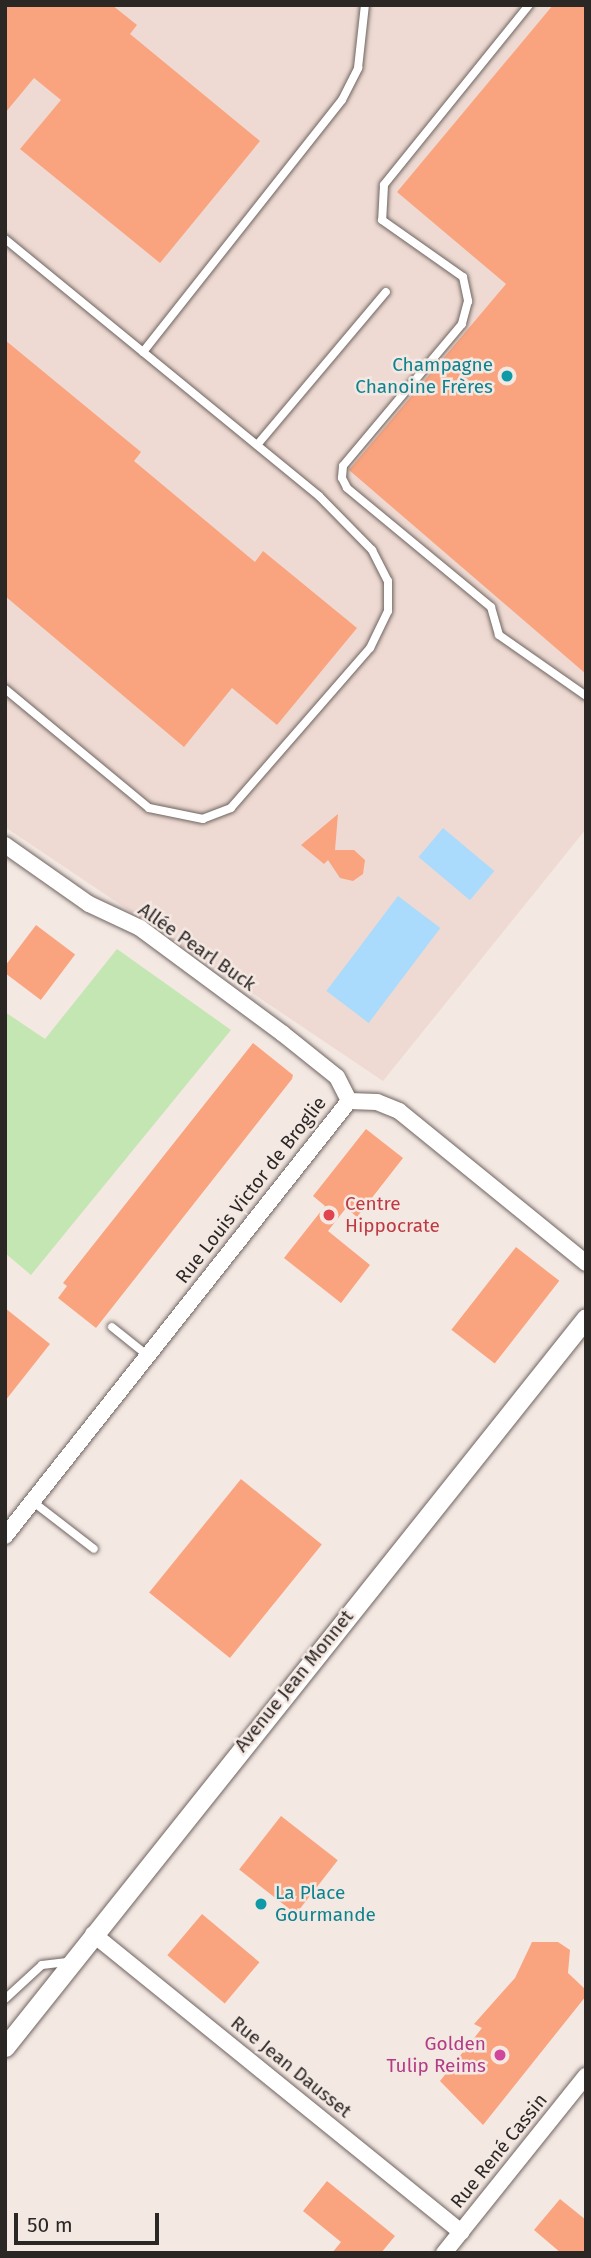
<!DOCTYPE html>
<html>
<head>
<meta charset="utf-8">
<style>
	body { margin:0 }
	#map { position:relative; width:591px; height:2258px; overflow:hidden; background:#f4e8e3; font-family:"Fira Sans",sans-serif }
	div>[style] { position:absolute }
	.built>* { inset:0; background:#eedad2 }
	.green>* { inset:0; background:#c3e6b2 }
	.water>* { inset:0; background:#aadbfc; transform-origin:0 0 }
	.building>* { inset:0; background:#faa47f; transform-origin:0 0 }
	.roads { filter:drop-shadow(0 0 2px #6f6460) drop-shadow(0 0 2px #6f6460) }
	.service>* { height:8px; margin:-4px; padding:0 4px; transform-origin:4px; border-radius:4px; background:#fff }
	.minor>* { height:16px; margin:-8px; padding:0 8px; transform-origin:8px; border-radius:8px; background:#fff }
	.tertiary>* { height:19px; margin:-9.5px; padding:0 9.5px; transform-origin:9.5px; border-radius:9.5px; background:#fff }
	.dots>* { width:19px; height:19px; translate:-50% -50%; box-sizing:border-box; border:4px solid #f4e8e3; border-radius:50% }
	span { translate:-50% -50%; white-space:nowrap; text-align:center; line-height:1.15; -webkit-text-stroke:5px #f4e8e3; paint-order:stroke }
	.culture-label { font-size:19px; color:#0d838f }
	.right { translate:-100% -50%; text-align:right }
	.left { translate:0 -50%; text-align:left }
	.street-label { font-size:19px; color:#2b2725 }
	.health-label { font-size:19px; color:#be3a42 }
	.hotel-label { font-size:19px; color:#b23c85 }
	.frame { position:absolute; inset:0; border:7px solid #2b2725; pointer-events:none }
	.scale { position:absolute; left:14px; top:2213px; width:145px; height:32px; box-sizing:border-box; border:4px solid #2b2725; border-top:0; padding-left:9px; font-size:21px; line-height:24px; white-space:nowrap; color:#2b2725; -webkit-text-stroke:5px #f4e8e3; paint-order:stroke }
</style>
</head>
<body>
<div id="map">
	<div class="built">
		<i style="clip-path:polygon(5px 5px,586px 5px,586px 829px,383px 1081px,5px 827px)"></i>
	</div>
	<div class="green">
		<i style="clip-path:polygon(117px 949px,231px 1030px,31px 1275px,5px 1253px,5px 1012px,45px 1039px)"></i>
	</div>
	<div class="water">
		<i style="left:443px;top:828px;width:67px;height:38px;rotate:40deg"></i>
		<i style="left:398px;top:896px;width:53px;height:119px;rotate:37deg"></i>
	</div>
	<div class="building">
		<i style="clip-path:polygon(5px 5px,112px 5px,137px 25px,130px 34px,260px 141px,160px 263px,20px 149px,61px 100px,34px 78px,5px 113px)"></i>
		<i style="clip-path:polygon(553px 5px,586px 5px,586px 674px,349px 470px,506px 284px,397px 192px)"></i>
		<i style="clip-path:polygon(5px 340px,141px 452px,134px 461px,255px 562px,263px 551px,357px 628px,277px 725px,232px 688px,184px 747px,5px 596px)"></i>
		<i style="clip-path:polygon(338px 814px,335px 850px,354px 850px,365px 860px,363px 874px,353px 881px,340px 878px,328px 860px,324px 864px,301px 845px)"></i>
		<i style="left:36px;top:925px;width:49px;height:57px;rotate:37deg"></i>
		<i style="clip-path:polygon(253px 1043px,293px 1075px,292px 1079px,96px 1328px,58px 1298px,67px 1286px,63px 1283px)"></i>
		<i style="clip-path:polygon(366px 1129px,403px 1158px,357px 1217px,346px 1208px,328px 1231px,370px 1265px,341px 1303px,284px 1258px,325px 1206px,313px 1196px)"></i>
		<i style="left:516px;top:1247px;width:55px;height:105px;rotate:38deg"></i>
		<i style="clip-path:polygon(5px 1308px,50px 1344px,5px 1401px)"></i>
		<i style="left:241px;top:1479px;width:104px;height:146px;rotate:39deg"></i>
		<i style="left:281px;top:1816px;width:72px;height:68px;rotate:38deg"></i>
		<i style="left:202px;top:1914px;width:75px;height:54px;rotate:40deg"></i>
		<i style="clip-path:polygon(532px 1942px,558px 1942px,570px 1950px,568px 1973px,586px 1990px,586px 1996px,483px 2125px,440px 2081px,482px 2028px,474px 2024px,515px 1978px)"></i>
		<i style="clip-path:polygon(327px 2181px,395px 2236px,381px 2253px,332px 2253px,341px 2242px,303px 2211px)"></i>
		<i style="clip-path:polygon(560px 2199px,586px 2220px,586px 2253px,561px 2253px,534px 2230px)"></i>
	</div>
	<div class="roads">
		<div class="service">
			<i style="left:529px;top:5px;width:231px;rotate:128.9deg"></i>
			<i style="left:384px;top:185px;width:35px;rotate:93deg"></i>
			<i style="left:382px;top:220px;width:99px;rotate:35.1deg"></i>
			<i style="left:463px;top:277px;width:25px;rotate:78deg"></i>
			<i style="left:468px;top:301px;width:24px;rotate:105deg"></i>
			<i style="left:462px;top:324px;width:185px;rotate:130deg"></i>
			<i style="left:343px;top:466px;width:12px;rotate:95deg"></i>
			<i style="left:342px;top:478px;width:11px;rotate:63deg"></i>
			<i style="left:347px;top:488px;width:187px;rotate:39.6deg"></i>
			<i style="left:491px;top:607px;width:29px;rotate:74deg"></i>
			<i style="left:499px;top:635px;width:106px;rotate:35deg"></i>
			<i style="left:5px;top:239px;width:406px;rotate:39.3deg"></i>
			<i style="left:319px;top:496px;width:76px;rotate:45.5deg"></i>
			<i style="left:372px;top:550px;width:35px;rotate:63deg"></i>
			<i style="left:388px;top:581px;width:30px;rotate:90deg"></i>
			<i style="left:388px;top:611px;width:41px;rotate:115.9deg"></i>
			<i style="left:370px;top:648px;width:212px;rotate:131deg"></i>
			<i style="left:231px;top:808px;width:30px;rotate:159deg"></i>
			<i style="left:203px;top:819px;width:55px;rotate:-168.5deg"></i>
			<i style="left:149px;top:808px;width:187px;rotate:-140.4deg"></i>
			<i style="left:143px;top:352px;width:321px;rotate:-51.7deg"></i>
			<i style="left:342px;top:100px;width:36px;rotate:-63deg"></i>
			<i style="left:358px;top:68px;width:63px;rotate:-83.7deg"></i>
			<i style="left:257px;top:445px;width:200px;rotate:-49.9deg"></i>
			<i style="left:112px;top:1327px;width:45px;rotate:38.7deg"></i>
			<i style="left:32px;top:1501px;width:78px;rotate:37.7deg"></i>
			<i style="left:5px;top:1999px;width:50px;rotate:-42.6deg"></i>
			<i style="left:42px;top:1965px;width:25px;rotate:-7deg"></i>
		</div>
		<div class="minor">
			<i style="left:5px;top:845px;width:103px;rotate:35.1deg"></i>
			<i style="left:89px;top:904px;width:56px;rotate:25.2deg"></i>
			<i style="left:140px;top:928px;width:177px;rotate:36.5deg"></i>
			<i style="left:282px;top:1033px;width:70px;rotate:38.7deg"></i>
			<i style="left:337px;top:1077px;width:27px;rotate:63deg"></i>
			<i style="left:5px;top:1536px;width:555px;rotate:-51.66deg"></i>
			<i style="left:349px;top:1101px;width:28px;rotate:2deg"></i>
			<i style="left:377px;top:1102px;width:24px;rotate:22deg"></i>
			<i style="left:399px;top:1111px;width:241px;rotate:39.1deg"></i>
			<i style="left:93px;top:1934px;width:474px;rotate:39deg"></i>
			<i style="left:444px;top:2253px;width:227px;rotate:-51.3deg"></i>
		</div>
		<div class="tertiary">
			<i style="left:5px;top:2047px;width:932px;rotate:-51.45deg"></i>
		</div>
	</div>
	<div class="dots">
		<i style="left:507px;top:376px;background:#0f9aa8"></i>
		<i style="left:329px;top:1215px;background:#e0444e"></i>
		<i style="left:261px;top:1904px;background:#0f9aa8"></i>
		<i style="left:500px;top:2055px;background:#d1479c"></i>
	</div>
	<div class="culture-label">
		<span class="right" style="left:493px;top:376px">Champagne<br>Chanoine Frères</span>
		<span class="left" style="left:275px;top:1904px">La Place<br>Gourmande</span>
	</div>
	<div class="street-label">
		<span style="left:197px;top:947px;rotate:35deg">Allée Pearl Buck</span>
		<span style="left:251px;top:1190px;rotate:-52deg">Rue Louis Victor de Broglie</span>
		<span style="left:294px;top:1681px;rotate:-51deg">Avenue Jean Monnet</span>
		<span style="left:291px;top:2067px;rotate:39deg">Rue Jean Dausset</span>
		<span style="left:499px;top:2151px;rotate:-51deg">Rue René Cassin</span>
	</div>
	<div class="health-label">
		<span class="left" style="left:345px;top:1215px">Centre<br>Hippocrate</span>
	</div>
	<div class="hotel-label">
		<span class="right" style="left:486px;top:2055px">Golden<br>Tulip Reims</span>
	</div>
	<div class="frame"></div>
	<div class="scale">50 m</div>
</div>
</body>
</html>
